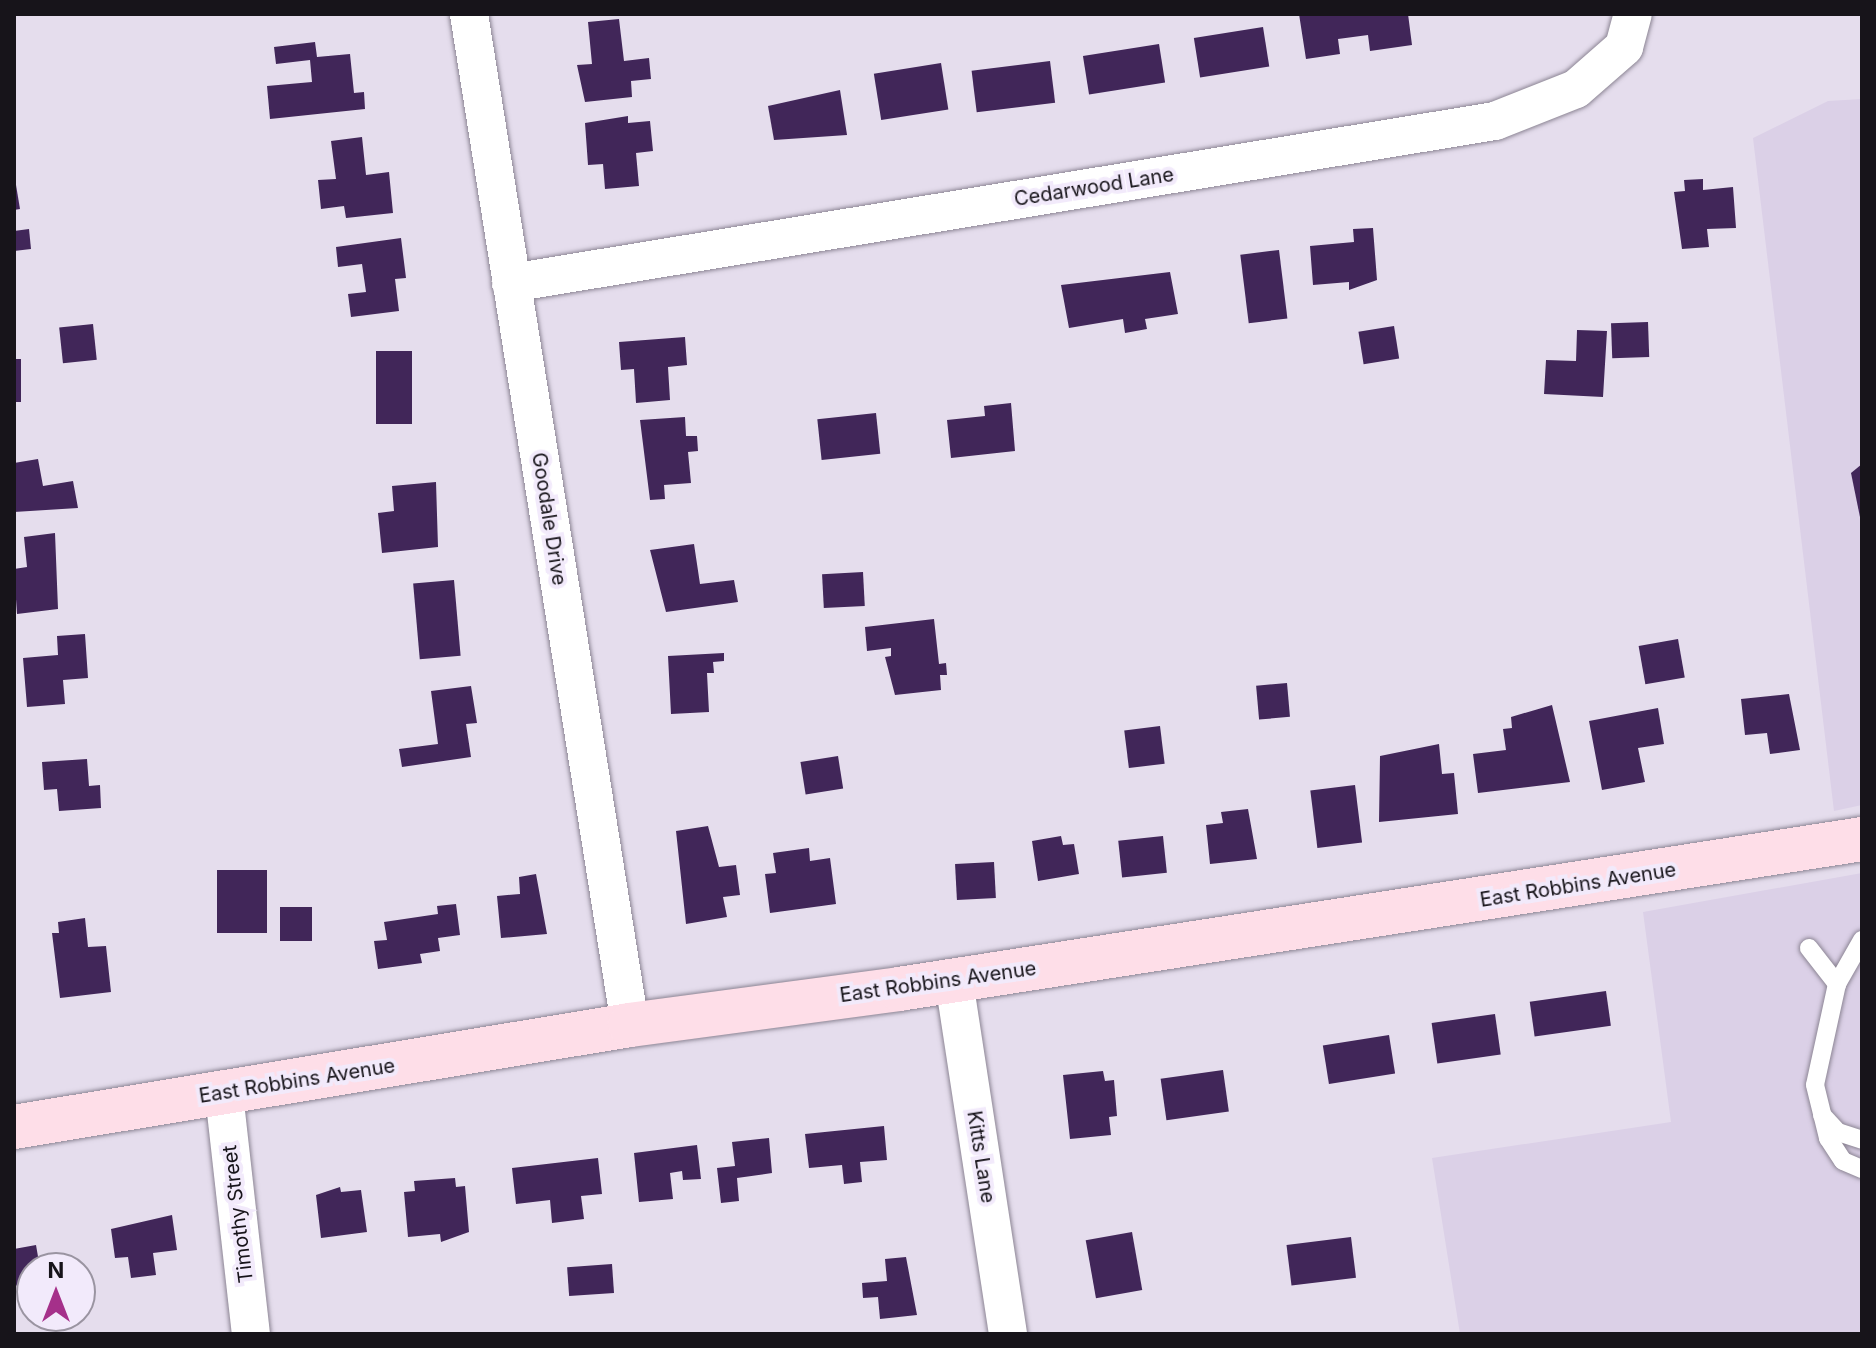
<!DOCTYPE html>
<html>
<head>
<meta charset="utf-8">
<style>
	body { margin:0 }
	#map { position:relative; width:1876px; height:1348px; overflow:hidden; background:#e5dded; font-family:Inter,sans-serif }
	div>[style] { position:absolute }
	.built>* { inset:0; background:#dbd0e7 }
	.building>* { inset:0; background:#412659; transform-origin:0 0 }
	.roads { filter:drop-shadow(0 0 2px #8c8594) drop-shadow(0 0 2px #8c8594) }
	.service>* { height:18px; margin:-9px; padding:0 9px; transform-origin:9px; border-radius:9px; background:#fff }
	.minor>* { height:38px; margin:-19px; padding:0 19px; transform-origin:19px; border-radius:19px; background:#fff }
	.secondary>* { height:44px; margin:-22px; padding:0 22px; transform-origin:22px; border-radius:22px; background:#fedee8 }
	span { translate:-50% -50%; white-space:nowrap; text-align:center; line-height:1.15; -webkit-text-stroke:8px #f2eafb; paint-order:stroke }
	.street-label { font-size:20px; color:#17141a }
	.frame { position:absolute; inset:0; border:16px solid #17141a; pointer-events:none }
	.north { position:absolute; left:16px; top:1252px; width:80px; height:80px; box-sizing:border-box; background:#f2eafb; border:2px solid #9a94a1; border-radius:50%; rotate:0deg; font-size:22px; font-weight:700; line-height:32px; text-align:center; color:#17141a }
	.north::after { content:''; display:block; margin:auto; width:28px; height:36px; background:#a5308a; clip-path:polygon(50% 0,100% 100%,50% 72%,0 100%) }
</style>
</head>
<body>
<div id="map">
	<div class="built">
		<i style="clip-path:polygon(1862px 99px,1862px 805px,1834px 811px,1753px 138px,1828px 101px)"></i>
		<i style="clip-path:polygon(1862px 873px,1862px 1334px,1460px 1334px,1432px 1158px,1671px 1122px,1643px 912px)"></i>
	</div>
	<div class="building">
		<i style="clip-path:polygon(1299px 14px,1408px 14px,1412px 45px,1370px 51px,1368px 35px,1338px 39px,1340px 54px,1306px 59px)"></i>
		<i style="clip-path:polygon(619px 19px,624px 61px,649px 58px,651px 79px,631px 81px,632px 97px,585px 102px,577px 65px,592px 64px,588px 22px)"></i>
		<i style="left:1263px;top:27px;width:40px;height:70px;rotate:81deg"></i>
		<i style="clip-path:polygon(315px 42px,317px 57px,350px 54px,354px 93px,364px 92px,365px 109px,270px 119px,267px 86px,312px 82px,310px 60px,276px 64px,274px 47px)"></i>
		<i style="left:1159px;top:44px;width:39px;height:77px;rotate:81deg"></i>
		<i style="left:1050px;top:61px;width:42px;height:79px;rotate:83deg"></i>
		<i style="left:941px;top:63px;width:47px;height:68px;rotate:81deg"></i>
		<i style="clip-path:polygon(840px 90px,847px 135px,774px 140px,768px 106px)"></i>
		<i style="clip-path:polygon(628px 116px,628px 123px,650px 121px,653px 151px,636px 153px,639px 186px,605px 189px,603px 164px,588px 165px,585px 123px)"></i>
		<i style="clip-path:polygon(362px 137px,366px 175px,389px 172px,393px 213px,346px 218px,344px 206px,321px 209px,318px 180px,336px 179px,331px 141px)"></i>
		<i style="clip-path:polygon(14px 173px,20px 209px,14px 210px)"></i>
		<i style="clip-path:polygon(1703px 179px,1703px 190px,1733px 187px,1736px 228px,1707px 229px,1709px 247px,1682px 249px,1674px 192px,1685px 191px,1684px 180px)"></i>
		<i style="clip-path:polygon(1373px 228px,1377px 280px,1349px 290px,1349px 282px,1313px 285px,1310px 246px,1354px 242px,1353px 229px)"></i>
		<i style="clip-path:polygon(29px 229px,31px 249px,14px 251px,14px 231px)"></i>
		<i style="clip-path:polygon(401px 238px,406px 278px,395px 279px,399px 311px,351px 317px,348px 294px,366px 292px,362px 264px,338px 267px,336px 247px)"></i>
		<i style="left:1279px;top:250px;width:69px;height:39px;rotate:83deg"></i>
		<i style="clip-path:polygon(1170px 272px,1178px 314px,1145px 319px,1147px 329px,1125px 333px,1123px 319px,1069px 328px,1061px 285px)"></i>
		<i style="left:1648px;top:322px;width:35px;height:37px;rotate:88deg"></i>
		<i style="left:93px;top:324px;width:36px;height:34px;rotate:84deg"></i>
		<i style="left:1394px;top:326px;width:33px;height:36px;rotate:81deg"></i>
		<i style="clip-path:polygon(1577px 330px,1607px 331px,1603px 397px,1544px 394px,1546px 360px,1576px 361px)"></i>
		<i style="clip-path:polygon(685px 337px,687px 365px,668px 367px,670px 400px,636px 403px,634px 369px,621px 370px,619px 342px)"></i>
		<i style="left:412px;top:351px;width:73px;height:36px;rotate:90deg"></i>
		<i style="left:14px;top:359px;width:7px;height:43px"></i>
		<i style="clip-path:polygon(1011px 403px,1015px 451px,951px 458px,947px 420px,985px 416px,984px 406px)"></i>
		<i style="left:876px;top:413px;width:41px;height:59px;rotate:84deg"></i>
		<i style="clip-path:polygon(685px 417px,686px 436px,697px 436px,698px 451px,688px 452px,691px 483px,664px 485px,665px 499px,650px 500px,640px 420px)"></i>
		<i style="clip-path:polygon(38px 459px,43px 486px,73px 481px,78px 508px,14px 512px,14px 463px)"></i>
		<i style="clip-path:polygon(1862px 464px,1862px 522px,1861px 522px,1851px 473px)"></i>
		<i style="clip-path:polygon(436px 482px,438px 547px,382px 553px,378px 513px,394px 511px,392px 486px)"></i>
		<i style="clip-path:polygon(55px 533px,58px 609px,17px 614px,14px 569px,27px 567px,24px 537px)"></i>
		<i style="clip-path:polygon(694px 544px,700px 584px,734px 580px,738px 602px,666px 612px,650px 550px)"></i>
		<i style="left:863px;top:572px;width:34px;height:41px;rotate:87deg"></i>
		<i style="left:454px;top:580px;width:76px;height:41px;rotate:85deg"></i>
		<i style="clip-path:polygon(934px 619px,939px 664px,946px 663px,947px 675px,940px 675px,941px 690px,895px 695px,885px 657px,891px 656px,891px 648px,867px 651px,865px 627px)"></i>
		<i style="clip-path:polygon(85px 634px,88px 678px,63px 680px,65px 704px,27px 707px,23px 658px,58px 655px,57px 636px)"></i>
		<i style="left:1678px;top:639px;width:39px;height:40px;rotate:80deg"></i>
		<i style="clip-path:polygon(724px 653px,724px 661px,713px 662px,714px 673px,707px 673px,709px 712px,671px 714px,668px 656px)"></i>
		<i style="left:1287px;top:683px;width:34px;height:31px;rotate:85deg"></i>
		<i style="clip-path:polygon(471px 686px,477px 723px,466px 724px,471px 757px,402px 767px,399px 749px,438px 744px,431px 691px)"></i>
		<i style="clip-path:polygon(1789px 694px,1800px 750px,1770px 754px,1767px 733px,1745px 735px,1741px 699px)"></i>
		<i style="clip-path:polygon(1552px 705px,1570px 782px,1478px 793px,1473px 754px,1506px 750px,1503px 729px,1512px 728px,1511px 717px)"></i>
		<i style="clip-path:polygon(1658px 708px,1664px 744px,1638px 748px,1645px 782px,1602px 790px,1589px 721px)"></i>
		<i style="left:1160px;top:726px;width:38px;height:36px;rotate:83deg"></i>
		<i style="clip-path:polygon(1439px 744px,1442px 774px,1454px 773px,1458px 814px,1379px 822px,1380px 756px)"></i>
		<i style="left:838px;top:756px;width:33px;height:38px;rotate:81deg"></i>
		<i style="clip-path:polygon(87px 759px,89px 786px,100px 785px,101px 808px,59px 811px,57px 789px,44px 790px,42px 762px)"></i>
		<i style="left:1355px;top:785px;width:58px;height:45px;rotate:83deg"></i>
		<i style="clip-path:polygon(1248px 809px,1257px 859px,1210px 864px,1206px 825px,1223px 823px,1221px 812px)"></i>
		<i style="clip-path:polygon(708px 826px,719px 867px,736px 865px,740px 895px,723px 897px,727px 917px,686px 924px,676px 831px)"></i>
		<i style="clip-path:polygon(1061px 836px,1063px 845px,1074px 844px,1079px 874px,1038px 881px,1032px 841px)"></i>
		<i style="left:1163px;top:836px;width:37px;height:45px;rotate:84deg"></i>
		<i style="clip-path:polygon(809px 848px,810px 861px,830px 858px,836px 904px,770px 913px,765px 874px,776px 873px,773px 853px)"></i>
		<i style="left:994px;top:862px;width:36px;height:39px;rotate:87deg"></i>
		<i style="left:217px;top:870px;width:50px;height:63px"></i>
		<i style="clip-path:polygon(536px 874px,547px 934px,501px 938px,497px 896px,520px 894px,519px 877px)"></i>
		<i style="clip-path:polygon(456px 904px,460px 935px,438px 938px,440px 951px,420px 954px,422px 963px,378px 969px,374px 941px,387px 940px,384px 922px,438px 914px,437px 906px)"></i>
		<i style="left:280px;top:907px;width:32px;height:34px"></i>
		<i style="clip-path:polygon(85px 918px,88px 947px,106px 946px,111px 992px,60px 998px,52px 933px,59px 933px,58px 922px)"></i>
		<i style="left:1606px;top:991px;width:35px;height:77px;rotate:82deg"></i>
		<i style="left:1495px;top:1014px;width:41px;height:64px;rotate:82deg"></i>
		<i style="left:1389px;top:1035px;width:39px;height:67px;rotate:81deg"></i>
		<i style="left:1223px;top:1070px;width:42px;height:63px;rotate:82deg"></i>
		<i style="clip-path:polygon(1103px 1071px,1105px 1081px,1114px 1080px,1117px 1116px,1109px 1117px,1111px 1135px,1070px 1139px,1063px 1075px)"></i>
		<i style="clip-path:polygon(884px 1126px,887px 1160px,860px 1162px,862px 1182px,844px 1184px,842px 1165px,809px 1168px,805px 1134px)"></i>
		<i style="clip-path:polygon(769px 1138px,772px 1173px,737px 1178px,739px 1201px,721px 1203px,717px 1168px,735px 1166px,732px 1142px)"></i>
		<i style="clip-path:polygon(697px 1145px,701px 1179px,683px 1180px,682px 1171px,670px 1173px,673px 1199px,639px 1202px,634px 1153px)"></i>
		<i style="clip-path:polygon(598px 1158px,602px 1194px,581px 1196px,584px 1219px,552px 1223px,550px 1200px,516px 1204px,512px 1168px)"></i>
		<i style="clip-path:polygon(455px 1178px,456px 1187px,465px 1186px,469px 1232px,441px 1242px,440px 1234px,408px 1237px,404px 1192px,415px 1191px,414px 1181px)"></i>
		<i style="clip-path:polygon(340px 1187px,341px 1192px,361px 1190px,367px 1232px,321px 1238px,316px 1195px)"></i>
		<i style="clip-path:polygon(172px 1215px,177px 1250px,153px 1253px,156px 1275px,131px 1278px,128px 1257px,115px 1258px,111px 1229px)"></i>
		<i style="left:1132px;top:1232px;width:59px;height:47px;rotate:80deg"></i>
		<i style="left:1351px;top:1237px;width:41px;height:65px;rotate:83deg"></i>
		<i style="clip-path:polygon(36px 1245px,40px 1268px,32px 1268px,32px 1283px,14px 1286px,14px 1249px)"></i>
		<i style="clip-path:polygon(906px 1257px,917px 1315px,880px 1319px,878px 1297px,863px 1298px,862px 1283px,887px 1281px,885px 1259px)"></i>
		<i style="left:612px;top:1264px;width:29px;height:45px;rotate:86deg"></i>
	</div>
	<div class="roads">
		<div class="service">
			<i style="left:1862px;top:940px;width:51px;rotate:119.6deg"></i>
			<i style="left:1837px;top:984px;width:103px;rotate:102.3deg"></i>
			<i style="left:1815px;top:1085px;width:55px;rotate:76.2deg"></i>
			<i style="left:1828px;top:1138px;width:27px;rotate:57deg"></i>
			<i style="left:1843px;top:1161px;width:21px;rotate:23deg"></i>
			<i style="left:1809px;top:948px;width:46px;rotate:52.1deg"></i>
			<i style="left:1822px;top:1115px;width:23px;rotate:47deg"></i>
			<i style="left:1838px;top:1132px;width:25px;rotate:18deg"></i>
		</div>
		<div class="minor">
			<i style="left:469px;top:14px;width:1024px;rotate:80.95deg"></i>
			<i style="left:511px;top:283px;width:997px;rotate:-9.35deg"></i>
			<i style="left:1495px;top:121px;width:87px;rotate:-21.6deg"></i>
			<i style="left:1576px;top:89px;width:64px;rotate:-41.2deg"></i>
			<i style="left:1624px;top:47px;width:34px;rotate:-75deg"></i>
			<i style="left:954px;top:981px;width:357px;rotate:81.3deg"></i>
			<i style="left:224px;top:1094px;width:242px;rotate:83.6deg"></i>
		</div>
		<div class="secondary">
			<i style="left:14px;top:1127px;width:624px;rotate:-9.4deg"></i>
			<i style="left:630px;top:1025px;width:271px;rotate:-7.6deg"></i>
			<i style="left:899px;top:989px;width:975px;rotate:-8.85deg"></i>
		</div>
	</div>
	<div class="street-label">
		<span style="left:1094px;top:187px;rotate:-9deg">Cedarwood Lane</span>
		<span style="left:549px;top:519px;rotate:81deg">Goodale Drive</span>
		<span style="left:1578px;top:885px;rotate:-9deg">East Robbins Avenue</span>
		<span style="left:938px;top:982px;rotate:-8deg">East Robbins Avenue</span>
		<span style="left:297px;top:1081px;rotate:-9deg">East Robbins Avenue</span>
		<span style="left:981px;top:1157px;rotate:81deg">Kitts Lane</span>
		<span style="left:238px;top:1214px;rotate:-97deg">Timothy Street</span>
	</div>
	<div class="frame"></div>
	<div class="north">N</div>
</div>
</body>
</html>
